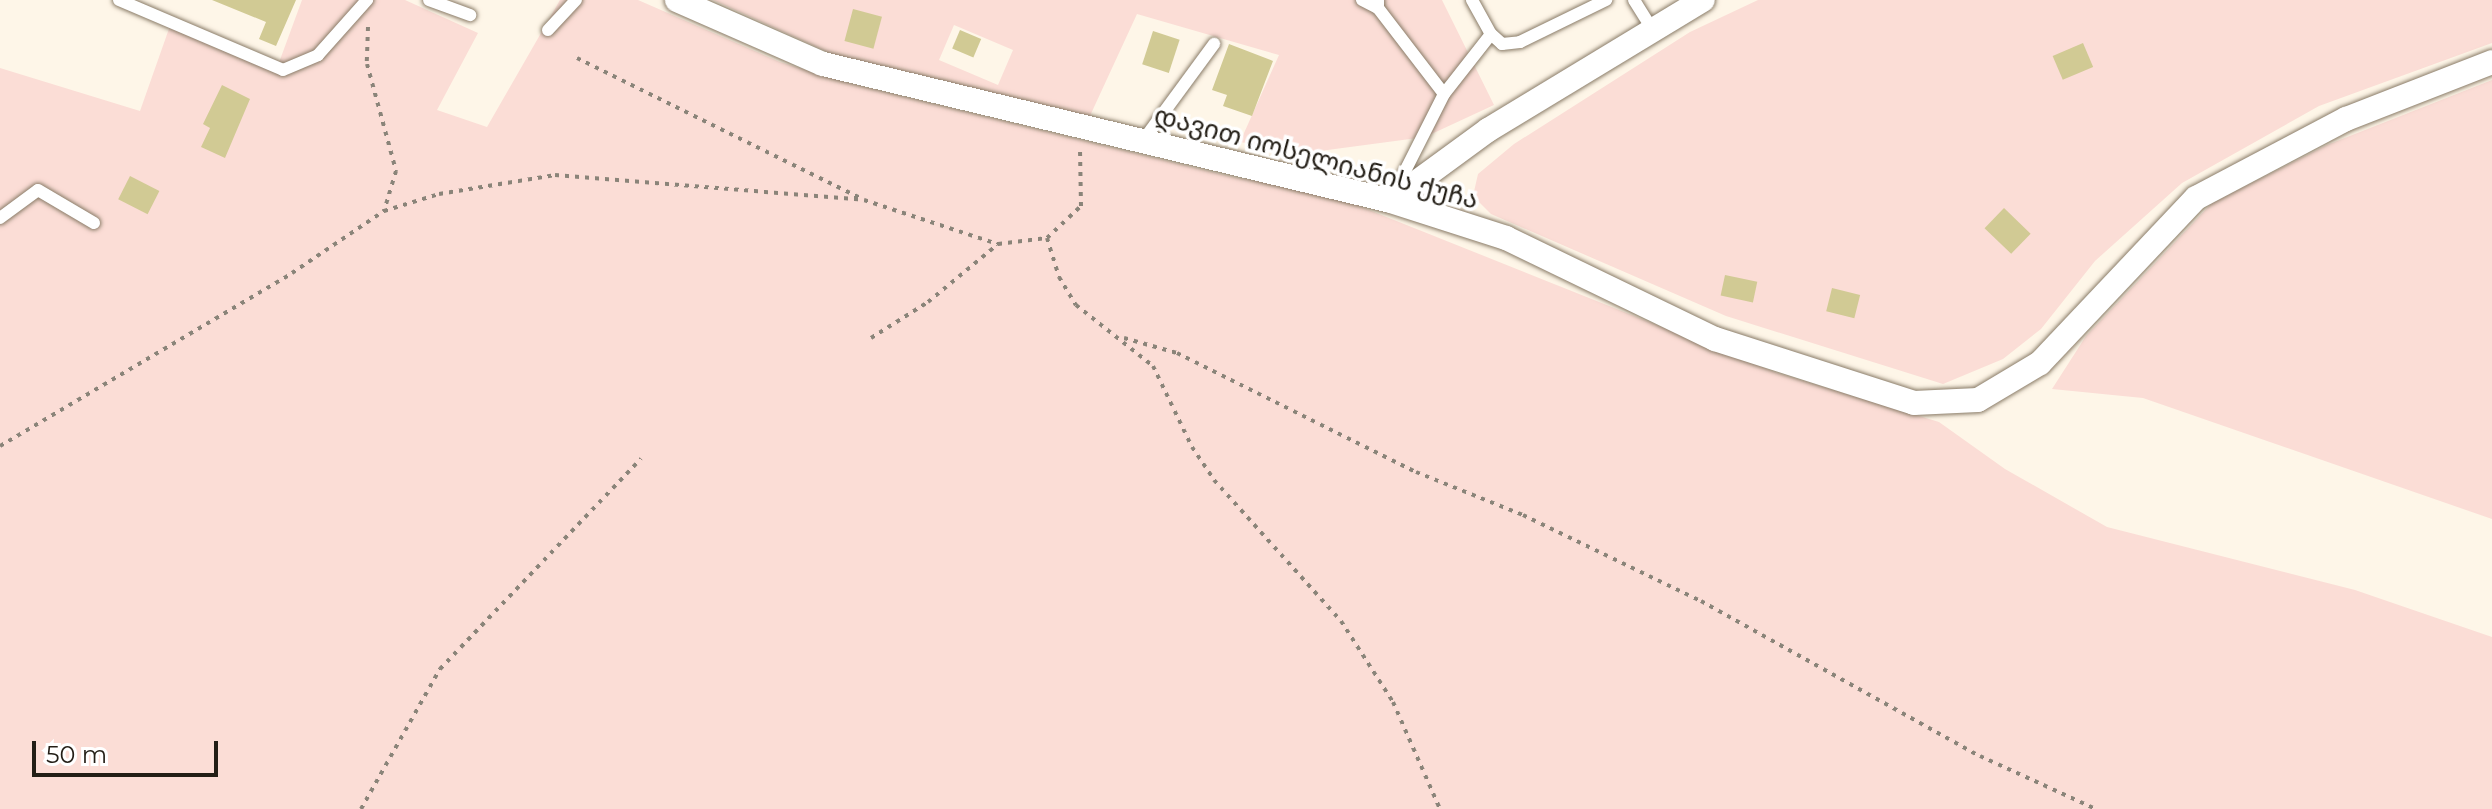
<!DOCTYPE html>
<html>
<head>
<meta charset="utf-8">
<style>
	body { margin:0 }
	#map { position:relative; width:2492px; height:809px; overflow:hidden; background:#fef6e8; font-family:Montserrat,"Noto Sans Georgian",sans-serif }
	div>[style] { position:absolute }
	.green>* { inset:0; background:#fbddd6 }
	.building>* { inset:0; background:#d1ca94; transform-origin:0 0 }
	.path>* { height:4px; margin-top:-2px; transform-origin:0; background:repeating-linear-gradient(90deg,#8a8479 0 4px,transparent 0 10px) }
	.roads { filter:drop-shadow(0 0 2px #897b67) drop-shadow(0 0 2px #897b67) }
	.service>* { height:12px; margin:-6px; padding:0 6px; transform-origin:6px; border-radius:6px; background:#fff }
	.minor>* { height:24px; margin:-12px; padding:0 12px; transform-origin:12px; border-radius:12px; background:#fff }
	span { translate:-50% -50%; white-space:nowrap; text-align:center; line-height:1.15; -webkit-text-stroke:7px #fff; paint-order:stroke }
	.street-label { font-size:26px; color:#231e16 }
	.scale { position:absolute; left:32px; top:741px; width:186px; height:36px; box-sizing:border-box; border:4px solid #231e16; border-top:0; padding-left:10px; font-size:24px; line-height:28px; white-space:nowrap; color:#231e16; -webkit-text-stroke:6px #fff; paint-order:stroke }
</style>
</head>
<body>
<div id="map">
	<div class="green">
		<i style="clip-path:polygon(302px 0,405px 0,478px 33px,437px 110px,487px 127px,560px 0,638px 0,780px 62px,852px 84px,1237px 178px,1313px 190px,1354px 204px,1777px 373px,1939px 422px,2005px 469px,2107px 527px,2355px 590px,2492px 637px,2492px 809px,0 809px,0 68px,140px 111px,171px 23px,277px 68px)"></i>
		<i style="clip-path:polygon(evenodd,713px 0,1442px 0,1494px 105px,1425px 137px,1305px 153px,1240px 142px,1279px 55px,1137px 14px,1089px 118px,841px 58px,713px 0,954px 25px,1013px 50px,998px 85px,939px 60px,954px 25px)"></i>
		<i style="clip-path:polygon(1758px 0,2492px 0,2492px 43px,2319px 106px,2182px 183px,2095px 261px,2041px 329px,2003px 359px,1943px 384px,1726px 316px,1491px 214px,1473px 196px,1478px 174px,1514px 144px,1690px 32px)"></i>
		<i style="clip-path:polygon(2492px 80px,2492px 519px,2143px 398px,2052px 389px,2086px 336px,2212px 203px,2327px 145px)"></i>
	</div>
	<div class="building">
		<i style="clip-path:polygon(212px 0,296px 0,276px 46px,259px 39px,266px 22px)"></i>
		<i style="left:853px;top:9px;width:30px;height:33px;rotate:15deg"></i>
		<i style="left:960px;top:30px;width:23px;height:20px;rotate:23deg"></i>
		<i style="left:1153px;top:31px;width:28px;height:35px;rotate:18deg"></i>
		<i style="left:2083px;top:43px;width:26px;height:33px;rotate:67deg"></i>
		<i style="clip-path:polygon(1229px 44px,1273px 61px,1252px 116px,1223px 106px,1227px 95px,1212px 90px)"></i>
		<i style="clip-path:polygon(222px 85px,250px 99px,225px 158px,201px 147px,210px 128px,203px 124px)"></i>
		<i style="left:130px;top:176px;width:33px;height:26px;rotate:27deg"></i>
		<i style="left:2004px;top:208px;width:37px;height:28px;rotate:44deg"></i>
		<i style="left:1725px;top:275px;width:33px;height:21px;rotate:12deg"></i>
		<i style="left:1832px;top:288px;width:29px;height:24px;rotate:14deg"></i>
	</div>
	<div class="path">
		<i style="left:368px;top:27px;width:37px;rotate:92deg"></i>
		<i style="left:367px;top:64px;width:111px;rotate:74.8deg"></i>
		<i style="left:396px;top:171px;width:42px;rotate:106.7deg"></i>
		<i style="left:577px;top:58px;width:318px;rotate:26.3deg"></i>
		<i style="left:1047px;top:238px;width:41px;rotate:72.9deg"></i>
		<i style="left:1059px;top:277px;width:33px;rotate:59deg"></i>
		<i style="left:1076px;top:305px;width:98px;rotate:38.4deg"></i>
		<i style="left:1153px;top:366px;width:90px;rotate:64.3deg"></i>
		<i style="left:1192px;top:447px;width:40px;rotate:56deg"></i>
		<i style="left:1214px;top:480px;width:190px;rotate:48deg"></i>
		<i style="left:1341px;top:621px;width:96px;rotate:57.3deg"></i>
		<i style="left:1393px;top:702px;width:117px;rotate:66.3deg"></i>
		<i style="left:871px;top:338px;width:67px;rotate:-32.3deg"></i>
		<i style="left:928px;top:302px;width:91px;rotate:-39.6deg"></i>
		<i style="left:998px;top:244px;width:49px;rotate:-7deg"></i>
		<i style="left:1047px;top:238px;width:47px;rotate:-43.3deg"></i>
		<i style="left:1081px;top:206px;width:56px;rotate:-91deg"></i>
		<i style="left:1124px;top:338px;width:55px;rotate:15.8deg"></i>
		<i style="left:1177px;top:353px;width:267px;rotate:26.5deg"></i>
		<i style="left:1416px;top:472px;width:115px;rotate:21.9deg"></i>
		<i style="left:1523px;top:515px;width:198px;rotate:25.8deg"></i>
		<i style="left:1701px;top:601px;width:319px;rotate:29.1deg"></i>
		<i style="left:1980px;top:756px;width:128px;rotate:24.6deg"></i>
		<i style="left:0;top:446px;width:339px;rotate:-30.6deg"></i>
		<i style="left:292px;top:273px;width:111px;rotate:-34deg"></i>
		<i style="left:384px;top:211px;width:58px;rotate:-17.2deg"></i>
		<i style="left:439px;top:194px;width:118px;rotate:-9.3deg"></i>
		<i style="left:555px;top:175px;width:310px;rotate:4.6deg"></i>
		<i style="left:864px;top:200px;width:141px;rotate:18.2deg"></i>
		<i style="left:361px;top:809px;width:161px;rotate:-60.6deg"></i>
		<i style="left:440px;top:669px;width:291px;rotate:-46.3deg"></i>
	</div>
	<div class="roads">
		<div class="service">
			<i style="left:119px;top:0;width:178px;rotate:23.1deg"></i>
			<i style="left:283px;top:70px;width:38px;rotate:-23deg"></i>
			<i style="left:318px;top:55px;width:74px;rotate:-48.3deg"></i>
			<i style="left:429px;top:0;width:44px;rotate:20.1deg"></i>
			<i style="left:1362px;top:0;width:18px;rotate:27deg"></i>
			<i style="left:1378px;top:0;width:8px;rotate:90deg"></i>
			<i style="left:1378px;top:8px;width:108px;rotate:52.5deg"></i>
			<i style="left:1444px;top:94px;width:109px;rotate:116.8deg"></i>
			<i style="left:1472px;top:0;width:39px;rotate:61deg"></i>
			<i style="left:1491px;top:34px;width:15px;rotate:42deg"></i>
			<i style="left:1502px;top:44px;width:18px;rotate:-6deg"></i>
			<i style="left:1520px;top:42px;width:96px;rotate:-26deg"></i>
			<i style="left:1634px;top:0;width:34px;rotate:58deg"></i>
			<i style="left:548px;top:30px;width:41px;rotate:-47deg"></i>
			<i style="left:1444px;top:94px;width:76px;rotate:-51.9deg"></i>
			<i style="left:1142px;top:142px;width:122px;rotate:-53.7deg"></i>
			<i style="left:0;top:218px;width:47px;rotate:-36.4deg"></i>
			<i style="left:38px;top:190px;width:65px;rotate:30.5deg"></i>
		</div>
		<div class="minor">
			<i style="left:677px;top:0;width:159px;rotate:23.7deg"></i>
			<i style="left:823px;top:64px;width:584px;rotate:13.56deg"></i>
			<i style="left:1391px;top:201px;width:121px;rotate:17.8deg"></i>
			<i style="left:1506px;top:238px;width:232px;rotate:25.8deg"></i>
			<i style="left:1715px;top:339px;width:209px;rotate:17.8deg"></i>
			<i style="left:1914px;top:403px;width:64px;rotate:-2.7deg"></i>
			<i style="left:1978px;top:400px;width:72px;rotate:-30.8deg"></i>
			<i style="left:2040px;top:363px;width:227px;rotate:-46.6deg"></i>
			<i style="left:2196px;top:198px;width:170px;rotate:-27.8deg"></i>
			<i style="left:2346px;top:119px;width:157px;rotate:-21.3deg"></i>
			<i style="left:1391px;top:201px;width:120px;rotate:-36.2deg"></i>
			<i style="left:1488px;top:130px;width:251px;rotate:-31.2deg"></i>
		</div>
	</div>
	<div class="street-label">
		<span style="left:1316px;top:158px;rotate:15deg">დავით იოსელიანის ქუჩა</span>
	</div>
	<div class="scale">50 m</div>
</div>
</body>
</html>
